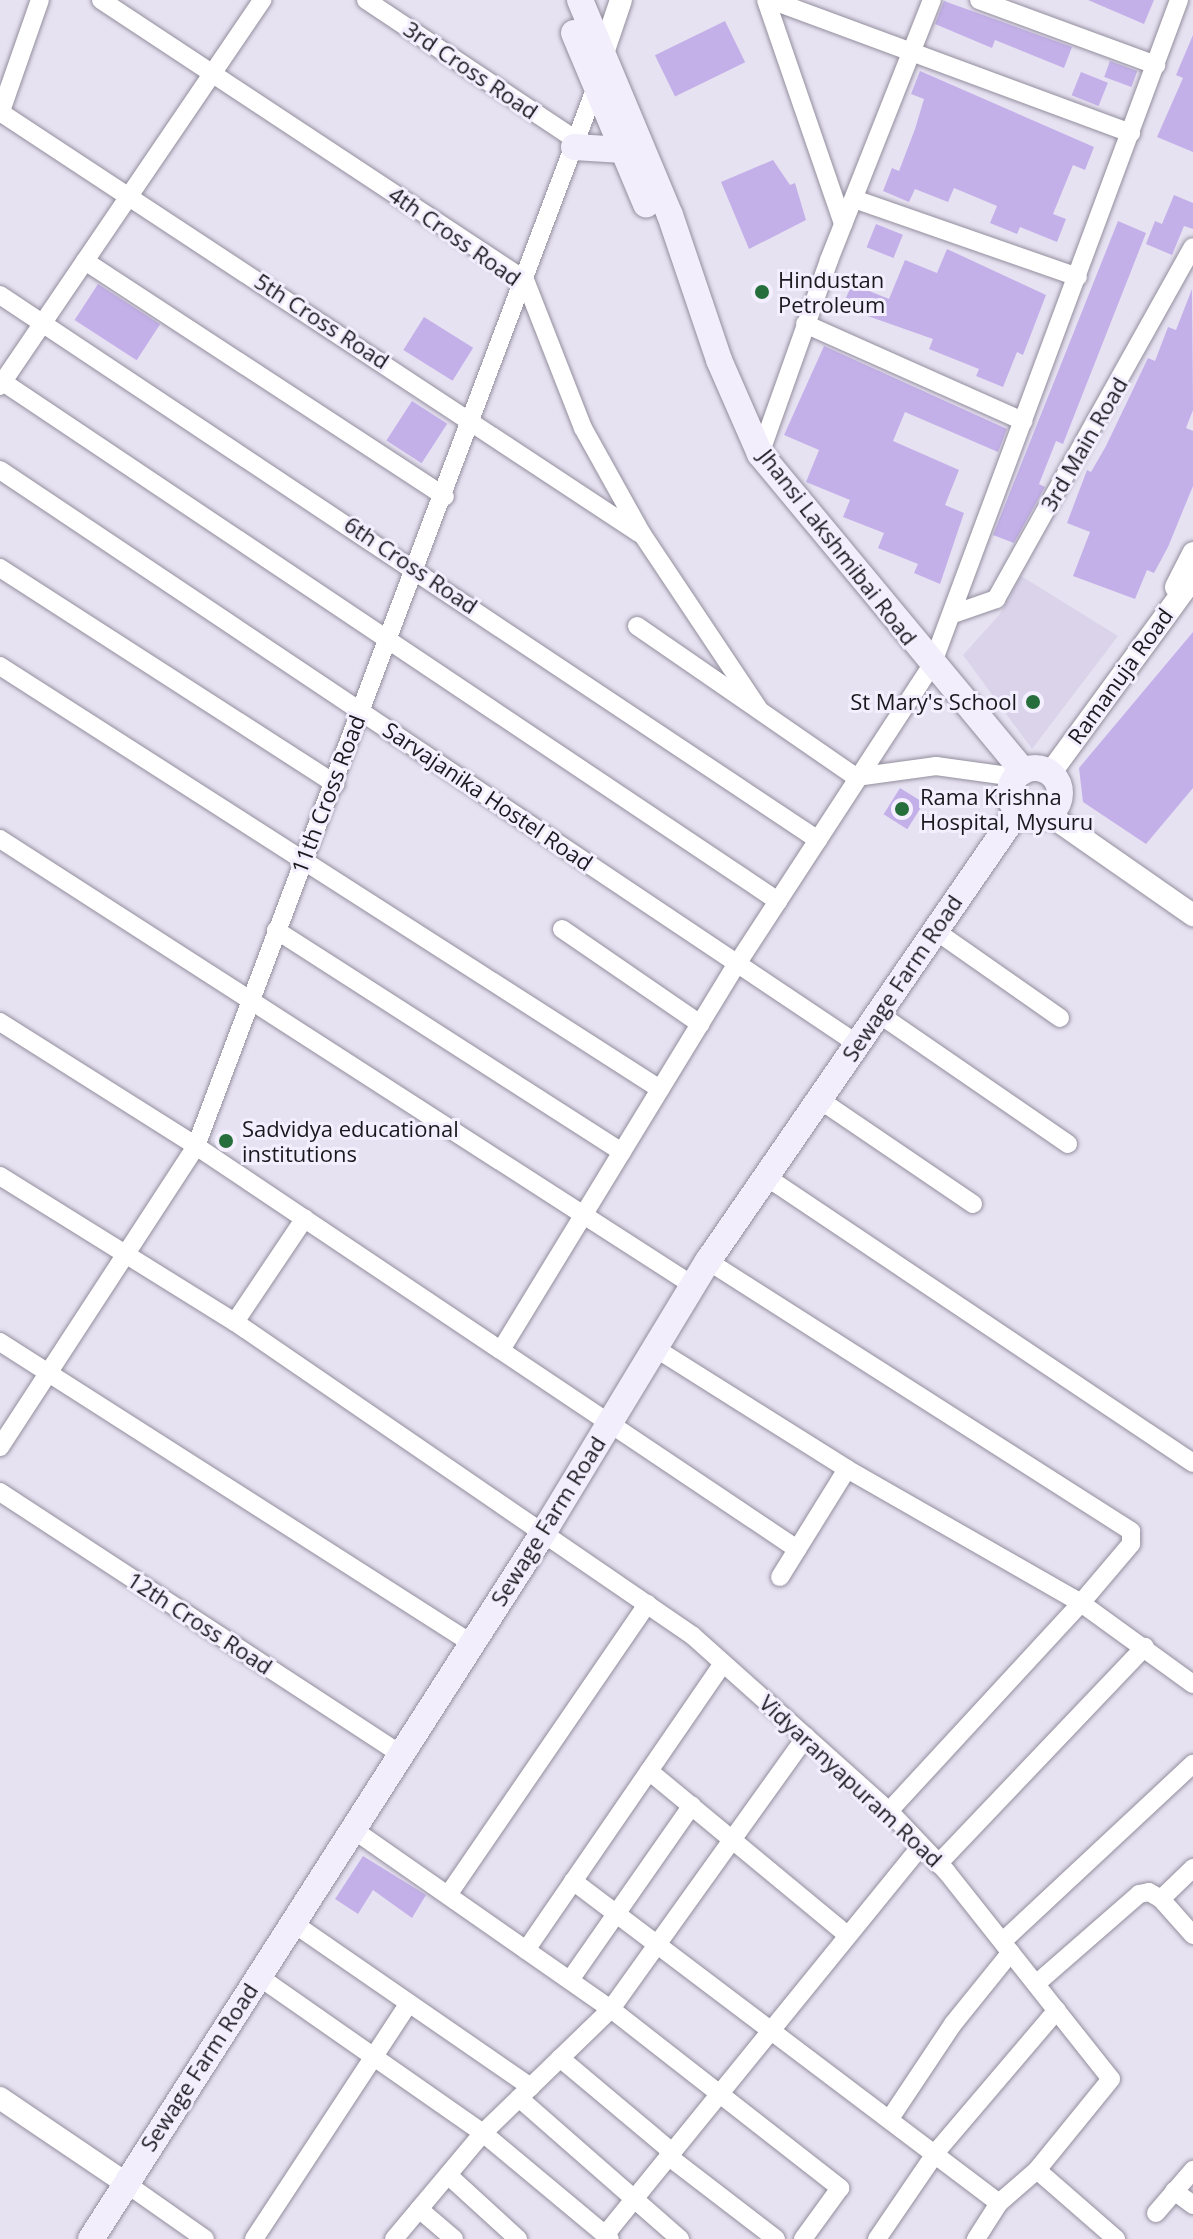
<!DOCTYPE html>
<html>
<head>
<meta charset="utf-8">
<style>
	body { margin:0 }
	#map { position:relative; width:1193px; height:2239px; overflow:hidden; background:#e7e2f2; font-family:"Open Sans",sans-serif }
	div>[style] { position:absolute }
	.built>* { inset:0; background:#dad3ea }
	.building>* { inset:0; background:#c3b0e9; transform-origin:0 0 }
	.roads { filter:drop-shadow(0 0 2px #938e9d) drop-shadow(0 0 2px #938e9d) }
	.minor>* { height:18px; margin:-9px; padding:0 9px; transform-origin:9px; border-radius:9px; background:#fff }
	.tertiary>* { height:22px; margin:-11px; padding:0 11px; transform-origin:11px; border-radius:11px; background:#fff }
	.secondary>* { height:26px; margin:-13px; padding:0 13px; transform-origin:13px; border-radius:13px; background:#f3eefc }
	.secondary>.ring { margin:-13px; padding:0; box-sizing:content-box; background:none; border:26px solid #f3eefc; border-radius:50% }
	.dots>* { width:22px; height:22px; translate:-50% -50%; box-sizing:border-box; border:4px solid #f4efff; border-radius:50% }
	span { translate:-50% -50%; white-space:nowrap; text-align:center; line-height:1.15; -webkit-text-stroke:6px #f4efff; paint-order:stroke }
	.street-label { font-size:22px; color:#1a191e }
	.poi-label { font-size:22px; color:#1a191e }
	.left { translate:0 -50%; text-align:left }
	.right { translate:-100% -50%; text-align:right }
</style>
</head>
<body>
<div id="map">
	<div class="built">
		<i style="clip-path:polygon(1021px 576px,1118px 636px,1032px 749px,963px 655px,1000px 614px)"></i>
	</div>
	<div class="building">
		<i style="clip-path:polygon(1088px 0,1154px 0,1144px 24px)"></i>
		<i style="clip-path:polygon(944px 1px,1072px 47px,1064px 68px,995px 40px,992px 48px,935px 24px)"></i>
		<i style="left:725px;top:21px;width:46px;height:78px;rotate:64deg"></i>
		<i style="clip-path:polygon(1193px 35px,1193px 152px,1157px 137px,1183px 78px,1176px 75px)"></i>
		<i style="left:1110px;top:61px;width:29px;height:17px;rotate:20deg"></i>
		<i style="clip-path:polygon(920px 71px,1094px 147px,1085px 170px,1073px 165px,1053px 214px,1066px 219px,1057px 242px,1020px 227px,1017px 234px,990px 223px,997px 206px,954px 188px,948px 202px,915px 189px,909px 202px,883px 191px,892px 168px,899px 171px,915px 129px,924px 99px,911px 94px)"></i>
		<i style="left:1081px;top:72px;width:29px;height:25px;rotate:22deg"></i>
		<i style="clip-path:polygon(773px 160px,790px 185px,795px 183px,806px 220px,749px 249px,721px 182px)"></i>
		<i style="clip-path:polygon(1174px 195px,1193px 203px,1193px 229px,1184px 226px,1172px 255px,1146px 244px,1155px 221px,1162px 224px)"></i>
		<i style="clip-path:polygon(1118px 221px,1146px 233px,1063px 444px,1056px 441px,1039px 484px,1045px 487px,1014px 543px,993px 535px)"></i>
		<i style="left:876px;top:224px;width:29px;height:25px;rotate:22deg"></i>
		<i style="clip-path:polygon(947px 249px,1046px 295px,1023px 355px,1017px 352px,1003px 387px,976px 376px,979px 369px,929px 349px,933px 339px,842px 307px,852px 284px,889px 299px,905px 260px,937px 273px)"></i>
		<i style="left:98px;top:284px;width:74px;height:43px;rotate:33deg"></i>
		<i style="clip-path:polygon(1192px 289px,1193px 410px,1186px 428px,1193px 431px,1193px 486px,1168px 547px,1154px 573px,1147px 570px,1135px 599px,1073px 576px,1090px 532px,1067px 523px,1087px 470px,1091px 472px,1106px 446px,1148px 358px,1155px 361px,1168px 327px,1176px 330px)"></i>
		<i style="left:424px;top:317px;width:58px;height:39px;rotate:32deg"></i>
		<i style="clip-path:polygon(824px 346px,1007px 429px,998px 452px,905px 412px,893px 441px,959px 470px,945px 505px,964px 513px,940px 584px,914px 573px,918px 564px,878px 548px,884px 533px,843px 517px,850px 500px,806px 482px,819px 450px,784px 435px)"></i>
		<i style="left:412px;top:401px;width:42px;height:47px;rotate:33deg"></i>
		<i style="clip-path:polygon(1193px 632px,1193px 788px,1146px 844px,1083px 802px,1079px 768px)"></i>
		<i style="left:900px;top:788px;width:28px;height:31px;rotate:32deg"></i>
		<i style="clip-path:polygon(363px 1856px,426px 1895px,412px 1918px,373px 1890px,358px 1914px,335px 1899px)"></i>
	</div>
	<div class="roads">
		<div class="minor">
			<i style="left:101px;top:0;width:508px;rotate:33.44deg"></i>
			<i style="left:525px;top:280px;width:159px;rotate:68.6deg"></i>
			<i style="left:583px;top:428px;width:121px;rotate:60.9deg"></i>
			<i style="left:642px;top:534px;width:209px;rotate:56.3deg"></i>
			<i style="left:366px;top:0;width:252px;rotate:33.7deg"></i>
			<i style="left:766px;top:0;width:237px;rotate:71deg"></i>
			<i style="left:771px;top:0;width:384px;rotate:20.3deg"></i>
			<i style="left:979px;top:0;width:189px;rotate:20.2deg"></i>
			<i style="left:0;top:112px;width:765px;rotate:33.38deg"></i>
			<i style="left:0;top:114px;width:121px;rotate:-70.7deg"></i>
			<i style="left:854px;top:199px;width:237px;rotate:19.2deg"></i>
			<i style="left:85px;top:261px;width:430px;rotate:33.2deg"></i>
			<i style="left:0;top:295px;width:983px;rotate:33.67deg"></i>
			<i style="left:805px;top:324px;width:239px;rotate:24deg"></i>
			<i style="left:3px;top:382px;width:933px;rotate:33.81deg"></i>
			<i style="left:0;top:386px;width:467px;rotate:-55.8deg"></i>
			<i style="left:760px;top:454px;width:206px;rotate:-70.4deg"></i>
			<i style="left:829px;top:260px;width:280px;rotate:-68.4deg"></i>
			<i style="left:0;top:470px;width:1030px;rotate:33.8deg"></i>
			<i style="left:0;top:568px;width:399px;rotate:32.8deg"></i>
			<i style="left:953px;top:614px;width:46px;rotate:-19.2deg"></i>
			<i style="left:996px;top:599px;width:403px;rotate:-60.8deg"></i>
			<i style="left:637px;top:626px;width:266px;rotate:34.6deg"></i>
			<i style="left:856px;top:777px;width:81px;rotate:-7.8deg"></i>
			<i style="left:936px;top:766px;width:80px;rotate:7.9deg"></i>
			<i style="left:0;top:666px;width:784px;rotate:32.66deg"></i>
			<i style="left:0;top:839px;width:825px;rotate:32.79deg"></i>
			<i style="left:562px;top:929px;width:168px;rotate:34.5deg"></i>
			<i style="left:933px;top:929px;width:155px;rotate:35deg"></i>
			<i style="left:276px;top:930px;width:411px;rotate:32.7deg"></i>
			<i style="left:876px;top:1012px;width:233px;rotate:34.5deg"></i>
			<i style="left:0;top:1022px;width:232px;rotate:32.3deg"></i>
			<i style="left:196px;top:1146px;width:724px;rotate:33.84deg"></i>
			<i style="left:820px;top:1100px;width:185px;rotate:34.2deg"></i>
			<i style="left:0;top:1176px;width:277px;rotate:31.9deg"></i>
			<i style="left:235px;top:1322px;width:555px;rotate:34.43deg"></i>
			<i style="left:693px;top:1636px;width:263px;rotate:41.8deg"></i>
			<i style="left:889px;top:1811px;width:83px;rotate:46.5deg"></i>
			<i style="left:946px;top:1871px;width:265px;rotate:51.6deg"></i>
			<i style="left:1111px;top:2079px;width:117px;rotate:129.1deg"></i>
			<i style="left:1037px;top:2170px;width:50px;rotate:139deg"></i>
			<i style="left:999px;top:2203px;width:43px;rotate:122.6deg"></i>
			<i style="left:765px;top:1176px;width:515px;rotate:33.84deg"></i>
			<i style="left:708px;top:1261px;width:502px;rotate:32.55deg"></i>
			<i style="left:1131px;top:1531px;width:13px;rotate:90deg"></i>
			<i style="left:1131px;top:1544px;width:77px;rotate:130.3deg"></i>
			<i style="left:1081px;top:1603px;width:283px;rotate:132.7deg"></i>
			<i style="left:235px;top:1322px;width:125px;rotate:-56.1deg"></i>
			<i style="left:0;top:1342px;width:559px;rotate:32.58deg"></i>
			<i style="left:655px;top:1348px;width:227px;rotate:32.2deg"></i>
			<i style="left:847px;top:1469px;width:270px;rotate:29.8deg"></i>
			<i style="left:1081px;top:1603px;width:138px;rotate:35.9deg"></i>
			<i style="left:501px;top:1350px;width:452px;rotate:-58.6deg"></i>
			<i style="left:737px;top:964px;width:357px;rotate:-56.9deg"></i>
			<i style="left:932px;top:665px;width:709px;rotate:-69.62deg"></i>
			<i style="left:0;top:1447px;width:359px;rotate:-56.9deg"></i>
			<i style="left:196px;top:1146px;width:1132px;rotate:-69.31deg"></i>
			<i style="left:0;top:1492px;width:478px;rotate:33.2deg"></i>
			<i style="left:780px;top:1577px;width:127px;rotate:-58.2deg"></i>
			<i style="left:649px;top:1771px;width:256px;rotate:39.6deg"></i>
			<i style="left:354px;top:1830px;width:313px;rotate:34.9deg"></i>
			<i style="left:611px;top:2009px;width:291px;rotate:38deg"></i>
			<i style="left:840px;top:2188px;width:63px;rotate:126deg"></i>
			<i style="left:938px;top:1864px;width:300px;rotate:-46.4deg"></i>
			<i style="left:573px;top:1881px;width:534px;rotate:37.08deg"></i>
			<i style="left:448px;top:1895px;width:353px;rotate:-55.6deg"></i>
			<i style="left:1161px;top:1899px;width:45px;rotate:-44.1deg"></i>
			<i style="left:293px;top:1923px;width:289px;rotate:34.6deg"></i>
			<i style="left:1003px;top:1941px;width:260px;rotate:-43deg"></i>
			<i style="left:526px;top:1950px;width:348px;rotate:-55.5deg"></i>
			<i style="left:258px;top:1976px;width:274px;rotate:34.9deg"></i>
			<i style="left:483px;top:2133px;width:165px;rotate:39.8deg"></i>
			<i style="left:570px;top:1980px;width:213px;rotate:-55.1deg"></i>
			<i style="left:1036px;top:1984px;width:137px;rotate:-41.1deg"></i>
			<i style="left:1139px;top:1894px;width:10px;rotate:-11deg"></i>
			<i style="left:1149px;top:1892px;width:14px;rotate:30deg"></i>
			<i style="left:1161px;top:1899px;width:48px;rotate:48.4deg"></i>
			<i style="left:560px;top:2058px;width:146px;rotate:40deg"></i>
			<i style="left:519px;top:2098px;width:214px;rotate:41.2deg"></i>
			<i style="left:891px;top:2117px;width:112px;rotate:-56.3deg"></i>
			<i style="left:953px;top:2024px;width:92px;rotate:-51.1deg"></i>
			<i style="left:668px;top:2156px;width:136px;rotate:37.5deg"></i>
			<i style="left:1037px;top:2170px;width:105px;rotate:41.1deg"></i>
			<i style="left:448px;top:2175px;width:95px;rotate:42.4deg"></i>
			<i style="left:124px;top:2182px;width:99px;rotate:35.1deg"></i>
			<i style="left:1174px;top:2191px;width:24px;rotate:36deg"></i>
			<i style="left:419px;top:2209px;width:46px;rotate:40.6deg"></i>
			<i style="left:1156px;top:2213px;width:57px;rotate:-49.3deg"></i>
			<i style="left:605px;top:2235px;width:501px;rotate:-50.91deg"></i>
			<i style="left:254px;top:2239px;width:282px;rotate:-56.7deg"></i>
			<i style="left:394px;top:2239px;width:138px;rotate:-50deg"></i>
			<i style="left:483px;top:2133px;width:178px;rotate:-44.1deg"></i>
			<i style="left:611px;top:2009px;width:335px;rotate:-54.4deg"></i>
			<i style="left:877px;top:2239px;width:107px;rotate:-55.7deg"></i>
			<i style="left:937px;top:2151px;width:185px;rotate:-49.6deg"></i>
		</div>
		<div class="tertiary">
			<i style="left:600px;top:62px;width:65px;rotate:-71.3deg"></i>
			<i style="left:1176px;top:587px;width:38px;rotate:-63deg"></i>
			<i style="left:1054px;top:776px;width:8px;rotate:-90deg"></i>
			<i style="left:1054px;top:768px;width:235px;rotate:-53.8deg"></i>
			<i style="left:1048px;top:814px;width:177px;rotate:34.9deg"></i>
			<i style="left:0;top:2098px;width:150px;rotate:34.1deg"></i>
		</div>
		<div class="secondary">
			<i style="left:580px;top:0;width:233px;rotate:67.3deg"></i>
			<i style="left:670px;top:215px;width:153px;rotate:71.3deg"></i>
			<i style="left:719px;top:360px;width:103px;rotate:66.4deg"></i>
			<i style="left:760px;top:454px;width:412px;rotate:50.3deg"></i>
			<i style="left:574px;top:33px;width:186px;rotate:67.2deg"></i>
			<i style="left:574px;top:147px;width:49px;rotate:3.5deg"></i>
			<i class="ring" style="left:1010px;top:768px;width:24px;height:24px"></i>
			<i style="left:91px;top:2239px;width:838px;rotate:-57.37deg"></i>
			<i style="left:543px;top:1533px;width:318px;rotate:-58.8deg"></i>
			<i style="left:708px;top:1261px;width:546px;rotate:-55.44deg"></i>
		</div>
	</div>
	<div class="dots">
		<i style="left:762px;top:292px;background:#266e3b"></i>
		<i style="left:1033px;top:702px;background:#266e3b"></i>
		<i style="left:902px;top:809px;background:#266e3b"></i>
		<i style="left:226px;top:1141px;background:#266e3b"></i>
	</div>
	<div class="street-label">
		<span style="left:471px;top:70px;rotate:34deg">3rd Cross Road</span>
		<span style="left:455px;top:236px;rotate:35deg">4th Cross Road</span>
		<span style="left:322px;top:321px;rotate:33deg">5th Cross Road</span>
		<span style="left:1084px;top:444px;rotate:-60deg">3rd Main Road</span>
		<span style="left:838px;top:547px;rotate:52deg">Jhansi Lakshmibai Road</span>
		<span style="left:411px;top:565px;rotate:34deg">6th Cross Road</span>
		<span style="left:1120px;top:676px;rotate:-54deg">Ramanuja Road</span>
		<span style="left:328px;top:794px;rotate:-69deg">11th Cross Road</span>
		<span style="left:488px;top:796px;rotate:34deg">Sarvajanika Hostel Road</span>
		<span style="left:902px;top:978px;rotate:-56deg">Sewage Farm Road</span>
		<span style="left:548px;top:1521px;rotate:-58deg">Sewage Farm Road</span>
		<span style="left:200px;top:1623px;rotate:33deg">12th Cross Road</span>
		<span style="left:851px;top:1781px;rotate:43deg">Vidyaranyapuram Road</span>
		<span style="left:199px;top:2067px;rotate:-57deg">Sewage Farm Road</span>
	</div>
	<div class="poi-label">
		<span class="left" style="left:778px;top:292px">Hindustan<br>Petroleum</span>
		<span class="right" style="left:1017px;top:702px">St Mary's School</span>
		<span class="left" style="left:920px;top:809px">Rama Krishna<br>Hospital, Mysuru</span>
		<span class="left" style="left:242px;top:1141px">Sadvidya educational<br>institutions</span>
	</div>
</div>
</body>
</html>
